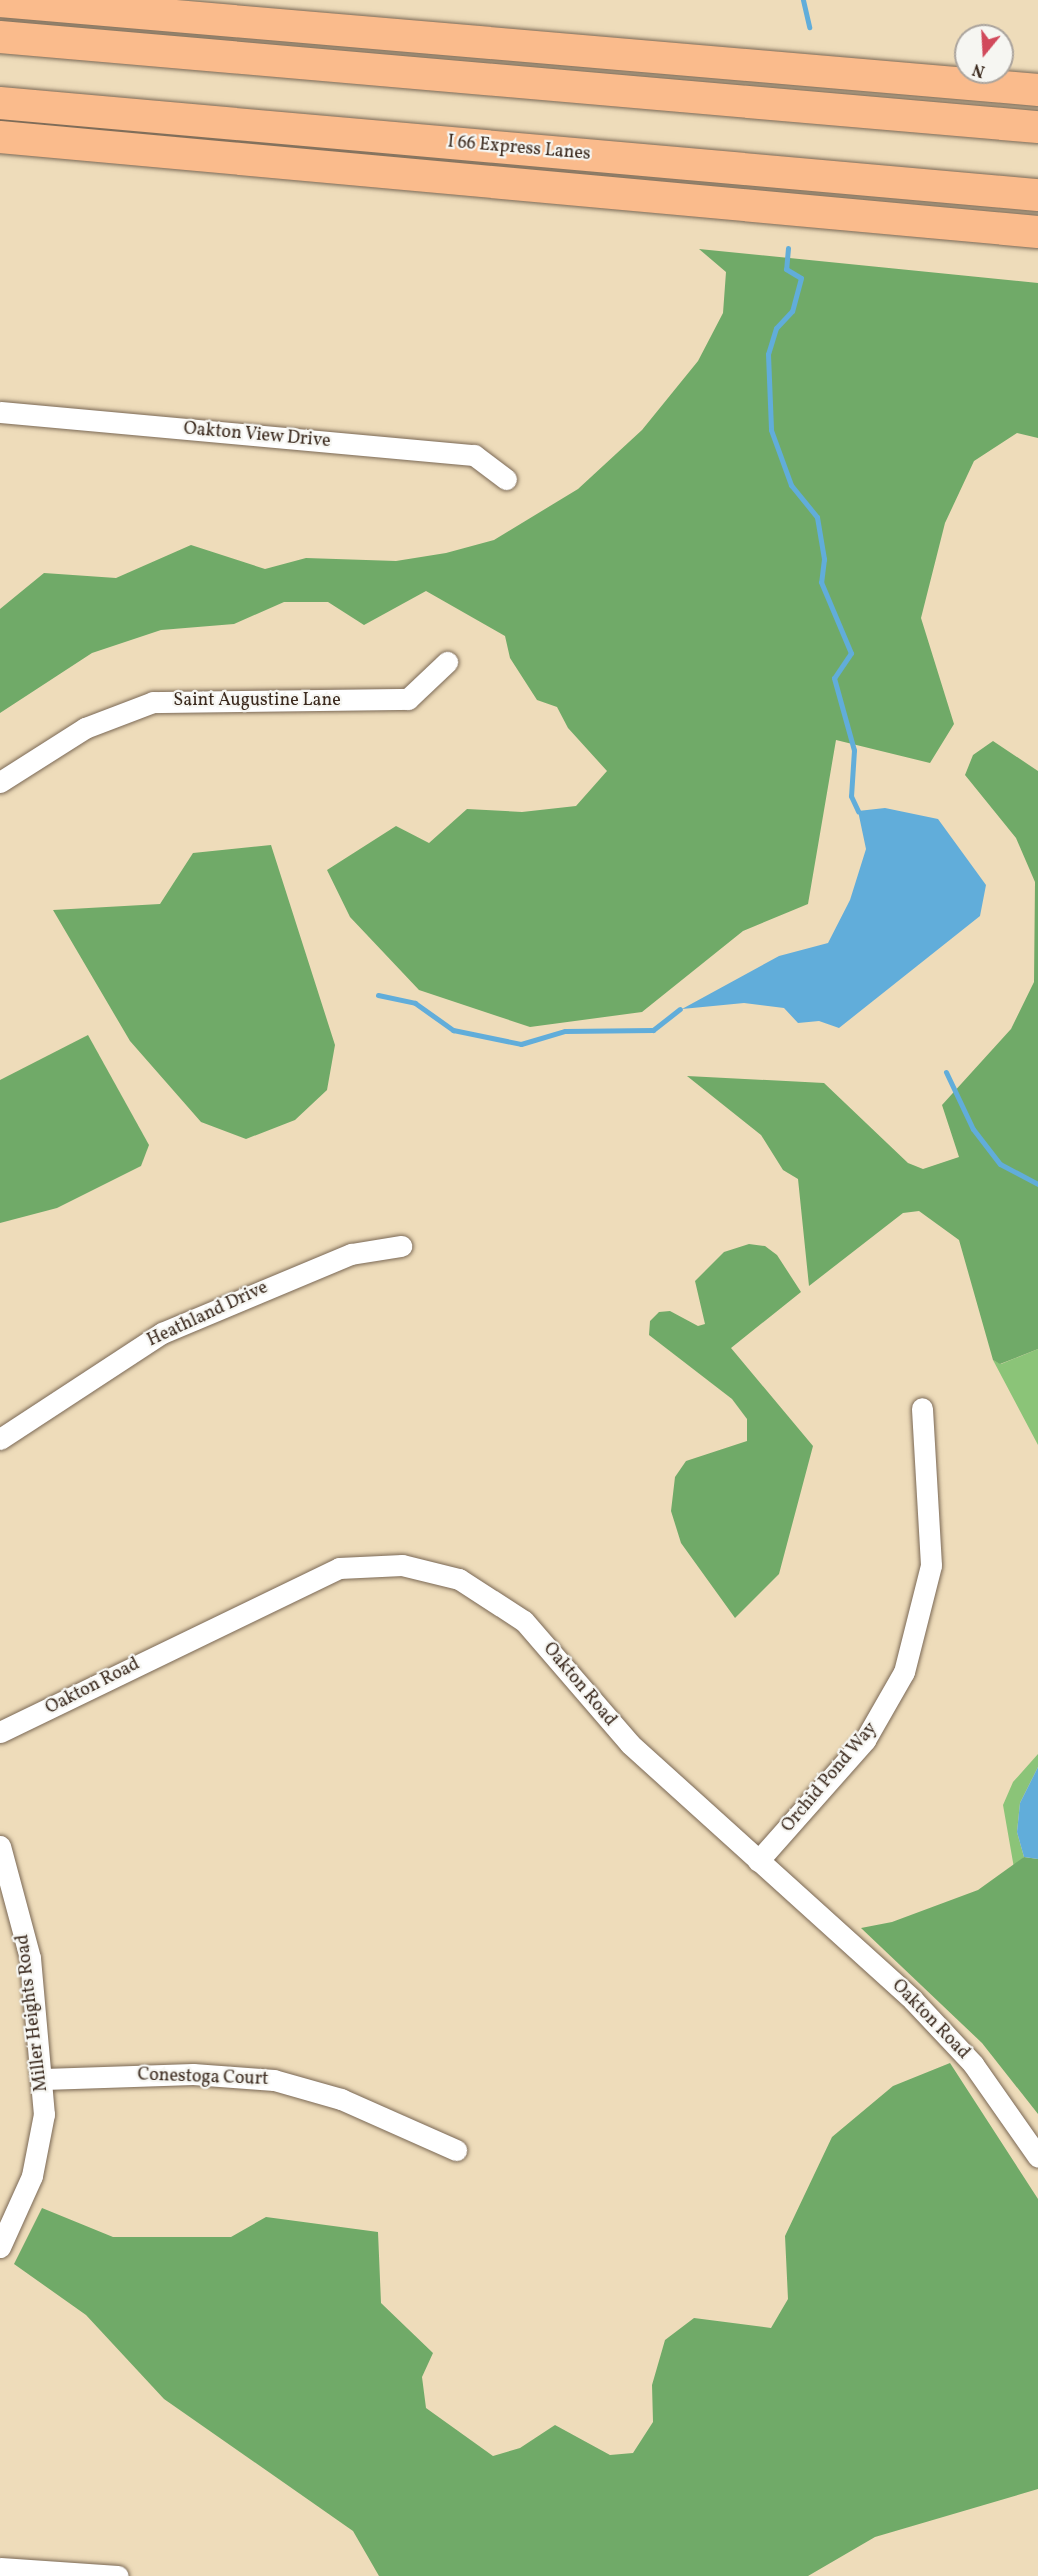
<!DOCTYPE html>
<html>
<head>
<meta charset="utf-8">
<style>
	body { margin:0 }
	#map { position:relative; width:1038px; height:2576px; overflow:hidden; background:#eedcba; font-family:Vollkorn,serif }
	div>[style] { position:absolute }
	.green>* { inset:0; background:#8bc478 }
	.forest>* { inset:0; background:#70aa68 }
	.water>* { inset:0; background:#61adda }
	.stream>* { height:5px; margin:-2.5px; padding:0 2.5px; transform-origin:2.5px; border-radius:2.5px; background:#61adda }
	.roads { filter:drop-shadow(0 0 2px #7a6855) drop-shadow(0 0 2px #7a6855) }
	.minor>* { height:21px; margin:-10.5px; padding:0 10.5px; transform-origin:10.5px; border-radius:10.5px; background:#fff }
	.highway>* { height:32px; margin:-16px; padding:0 16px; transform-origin:16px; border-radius:16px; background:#fabb8c }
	span { translate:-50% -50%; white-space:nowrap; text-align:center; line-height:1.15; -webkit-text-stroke:4.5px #f6f6f2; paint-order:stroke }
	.street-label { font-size:18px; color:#3b2a1e }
	.north { position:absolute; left:954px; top:24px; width:60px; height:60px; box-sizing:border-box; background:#f6f6f2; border:2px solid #aba49d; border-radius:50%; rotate:198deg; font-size:16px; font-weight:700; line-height:24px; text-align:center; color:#3b2a1e }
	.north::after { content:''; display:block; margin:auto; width:21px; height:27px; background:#d1495b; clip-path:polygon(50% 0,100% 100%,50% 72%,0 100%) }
</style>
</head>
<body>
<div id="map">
	<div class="green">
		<i style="clip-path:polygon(1038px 1349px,1038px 1445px,993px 1360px,1001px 1364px)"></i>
		<i style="clip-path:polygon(1038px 1754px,1038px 1767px,1020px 1803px,1017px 1832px,1024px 1857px,1014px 1868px,1003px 1805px,1013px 1782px)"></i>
	</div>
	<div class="forest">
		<i style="clip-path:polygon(699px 249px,1038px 283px,1038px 438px,1017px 433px,974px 461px,945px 523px,921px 618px,954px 724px,930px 763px,836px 740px,808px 904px,743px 931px,642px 1012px,530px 1027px,419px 990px,350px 917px,327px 870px,396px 826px,429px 843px,467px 809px,522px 812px,576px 806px,607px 771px,568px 728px,557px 707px,537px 700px,510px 658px,505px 636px,426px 591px,364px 625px,328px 602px,284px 602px,234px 624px,161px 630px,92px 653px,0 713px,0 609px,44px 573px,116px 578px,191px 545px,265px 569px,306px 558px,396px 561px,446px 553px,494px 540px,578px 489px,642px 430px,698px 361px,723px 313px,726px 272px)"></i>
		<i style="clip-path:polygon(993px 741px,1038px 771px,1038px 1349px,1000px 1364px,993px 1360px,959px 1240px,919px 1211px,903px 1213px,809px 1286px,798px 1179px,783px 1170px,761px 1135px,687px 1076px,824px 1083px,908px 1163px,923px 1169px,959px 1157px,942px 1105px,1011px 1029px,1034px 982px,1035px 882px,1016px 838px,965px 775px,973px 755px)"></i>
		<i style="clip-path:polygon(271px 845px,335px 1045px,327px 1090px,295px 1120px,246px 1139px,201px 1122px,130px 1041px,53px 910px,160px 904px,193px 853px)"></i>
		<i style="clip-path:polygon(88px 1035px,149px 1145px,141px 1166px,57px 1208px,0 1223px,0 1080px)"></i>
		<i style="clip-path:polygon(749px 1244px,765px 1246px,777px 1255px,801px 1292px,731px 1348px,813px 1446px,779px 1574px,735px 1618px,681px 1543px,671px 1511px,675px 1477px,686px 1461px,747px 1441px,747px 1419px,732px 1399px,649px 1335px,650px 1321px,659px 1312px,670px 1311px,698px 1326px,705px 1324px,695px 1281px,724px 1252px)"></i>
		<i style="clip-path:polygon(1024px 1857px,1038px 1859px,1038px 2114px,982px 2043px,861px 1928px,892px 1922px,978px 1890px)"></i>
		<i style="clip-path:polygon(950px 2063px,1038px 2199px,1038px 2489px,875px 2537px,808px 2576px,379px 2576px,353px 2531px,164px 2399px,86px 2315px,14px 2264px,42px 2208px,113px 2237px,231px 2237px,266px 2217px,378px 2232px,381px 2303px,433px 2353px,422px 2377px,426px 2408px,493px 2456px,520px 2448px,555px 2425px,610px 2455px,633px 2453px,653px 2422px,652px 2385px,665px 2340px,694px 2318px,771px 2328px,788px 2299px,785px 2236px,832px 2137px,893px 2086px)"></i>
	</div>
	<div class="water">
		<i style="clip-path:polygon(885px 808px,938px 819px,986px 885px,980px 916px,839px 1028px,819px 1021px,798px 1023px,784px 1008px,744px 1003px,682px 1009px,779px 956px,828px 943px,850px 900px,866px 849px,858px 811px)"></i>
		<i style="clip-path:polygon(1038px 1767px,1038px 1859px,1024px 1857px,1017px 1832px,1020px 1803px)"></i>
	</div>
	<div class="stream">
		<i style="left:803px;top:0;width:28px;rotate:77deg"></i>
		<i style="left:788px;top:248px;width:21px;rotate:95deg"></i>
		<i style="left:786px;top:269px;width:17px;rotate:31deg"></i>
		<i style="left:801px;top:278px;width:34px;rotate:105deg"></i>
		<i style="left:792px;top:311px;width:23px;rotate:133deg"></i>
		<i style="left:776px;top:328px;width:27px;rotate:107deg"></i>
		<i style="left:768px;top:354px;width:76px;rotate:87.7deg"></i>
		<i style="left:771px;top:430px;width:59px;rotate:70deg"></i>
		<i style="left:791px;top:485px;width:41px;rotate:50.9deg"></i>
		<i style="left:817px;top:517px;width:43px;rotate:80.5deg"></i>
		<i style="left:824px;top:559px;width:23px;rotate:97deg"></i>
		<i style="left:821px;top:582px;width:77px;rotate:67.1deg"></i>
		<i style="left:851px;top:653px;width:30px;rotate:124deg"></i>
		<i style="left:834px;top:678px;width:75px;rotate:74.5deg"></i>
		<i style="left:854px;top:750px;width:46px;rotate:93.7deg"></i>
		<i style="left:851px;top:796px;width:17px;rotate:65deg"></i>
		<i style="left:378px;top:995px;width:38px;rotate:12deg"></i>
		<i style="left:415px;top:1003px;width:47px;rotate:35.4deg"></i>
		<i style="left:453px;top:1030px;width:69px;rotate:11.6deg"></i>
		<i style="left:521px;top:1044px;width:46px;rotate:-16.5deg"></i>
		<i style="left:565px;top:1031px;width:88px;rotate:-0.7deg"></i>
		<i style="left:653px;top:1030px;width:34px;rotate:-38deg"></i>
		<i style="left:946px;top:1072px;width:63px;rotate:64.7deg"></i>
		<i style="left:973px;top:1129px;width:44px;rotate:52.4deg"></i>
		<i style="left:1000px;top:1164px;width:43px;rotate:27.8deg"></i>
	</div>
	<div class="roads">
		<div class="minor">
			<i style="left:0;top:412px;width:476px;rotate:5.2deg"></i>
			<i style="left:474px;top:455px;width:40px;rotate:37deg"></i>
			<i style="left:0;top:782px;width:101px;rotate:-32.4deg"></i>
			<i style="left:85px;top:728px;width:73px;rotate:-20.9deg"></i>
			<i style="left:153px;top:702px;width:255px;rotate:-0.7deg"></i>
			<i style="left:408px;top:699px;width:54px;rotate:-43.5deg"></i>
			<i style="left:0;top:1439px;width:194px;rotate:-33.2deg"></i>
			<i style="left:162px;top:1333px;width:205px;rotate:-22.7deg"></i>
			<i style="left:351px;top:1254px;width:51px;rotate:-9.1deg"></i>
			<i style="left:0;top:1732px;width:377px;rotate:-25.8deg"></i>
			<i style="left:339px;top:1568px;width:63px;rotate:-2.7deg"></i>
			<i style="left:402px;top:1565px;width:59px;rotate:13.8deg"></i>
			<i style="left:459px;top:1579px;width:77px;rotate:32.9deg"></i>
			<i style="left:524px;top:1621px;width:162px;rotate:49.2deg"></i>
			<i style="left:630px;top:1744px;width:382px;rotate:42.1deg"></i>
			<i style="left:913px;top:2000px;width:88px;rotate:46.8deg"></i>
			<i style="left:973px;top:2064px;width:113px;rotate:55deg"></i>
			<i style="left:0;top:1846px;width:116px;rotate:75deg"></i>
			<i style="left:30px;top:1958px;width:157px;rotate:84.9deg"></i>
			<i style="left:44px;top:2114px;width:63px;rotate:101deg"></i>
			<i style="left:32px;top:2176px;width:78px;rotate:114.3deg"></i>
			<i style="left:758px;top:1861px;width:162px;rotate:-48.5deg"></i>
			<i style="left:865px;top:1740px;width:78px;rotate:-60.2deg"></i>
			<i style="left:904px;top:1672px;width:110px;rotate:-75.8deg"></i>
			<i style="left:931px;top:1565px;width:157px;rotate:-93.3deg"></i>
			<i style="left:44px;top:2079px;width:149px;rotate:-1.9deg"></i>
			<i style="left:193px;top:2074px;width:81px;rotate:4.2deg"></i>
			<i style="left:274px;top:2080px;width:70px;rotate:15.8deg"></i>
			<i style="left:341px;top:2099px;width:126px;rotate:23.9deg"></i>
			<i style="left:0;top:2568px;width:118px;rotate:3.9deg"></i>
		</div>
		<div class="highway">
			<i style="left:0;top:1px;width:1042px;rotate:4.9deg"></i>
			<i style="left:0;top:37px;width:1042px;rotate:4.96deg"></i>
			<i style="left:0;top:103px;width:1042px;rotate:5.07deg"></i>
			<i style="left:0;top:137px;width:1042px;rotate:5.23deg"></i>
		</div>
	</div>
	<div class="street-label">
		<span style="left:519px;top:149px;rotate:5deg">I 66 Express Lanes</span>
		<span style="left:257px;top:436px;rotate:5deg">Oakton View Drive</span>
		<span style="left:257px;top:701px">Saint Augustine Lane</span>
		<span style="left:208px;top:1315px;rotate:-25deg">Heathland Drive</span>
		<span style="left:579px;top:1685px;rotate:50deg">Oakton Road</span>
		<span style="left:93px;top:1687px;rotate:-27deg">Oakton Road</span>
		<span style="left:830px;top:1778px;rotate:-50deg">Orchid Pond Way</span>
		<span style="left:33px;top:2013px;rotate:-97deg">Miller Heights Road</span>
		<span style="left:930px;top:2020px;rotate:46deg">Oakton Road</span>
		<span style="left:203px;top:2078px;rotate:2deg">Conestoga Court</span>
	</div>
	<div class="north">N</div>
</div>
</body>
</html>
